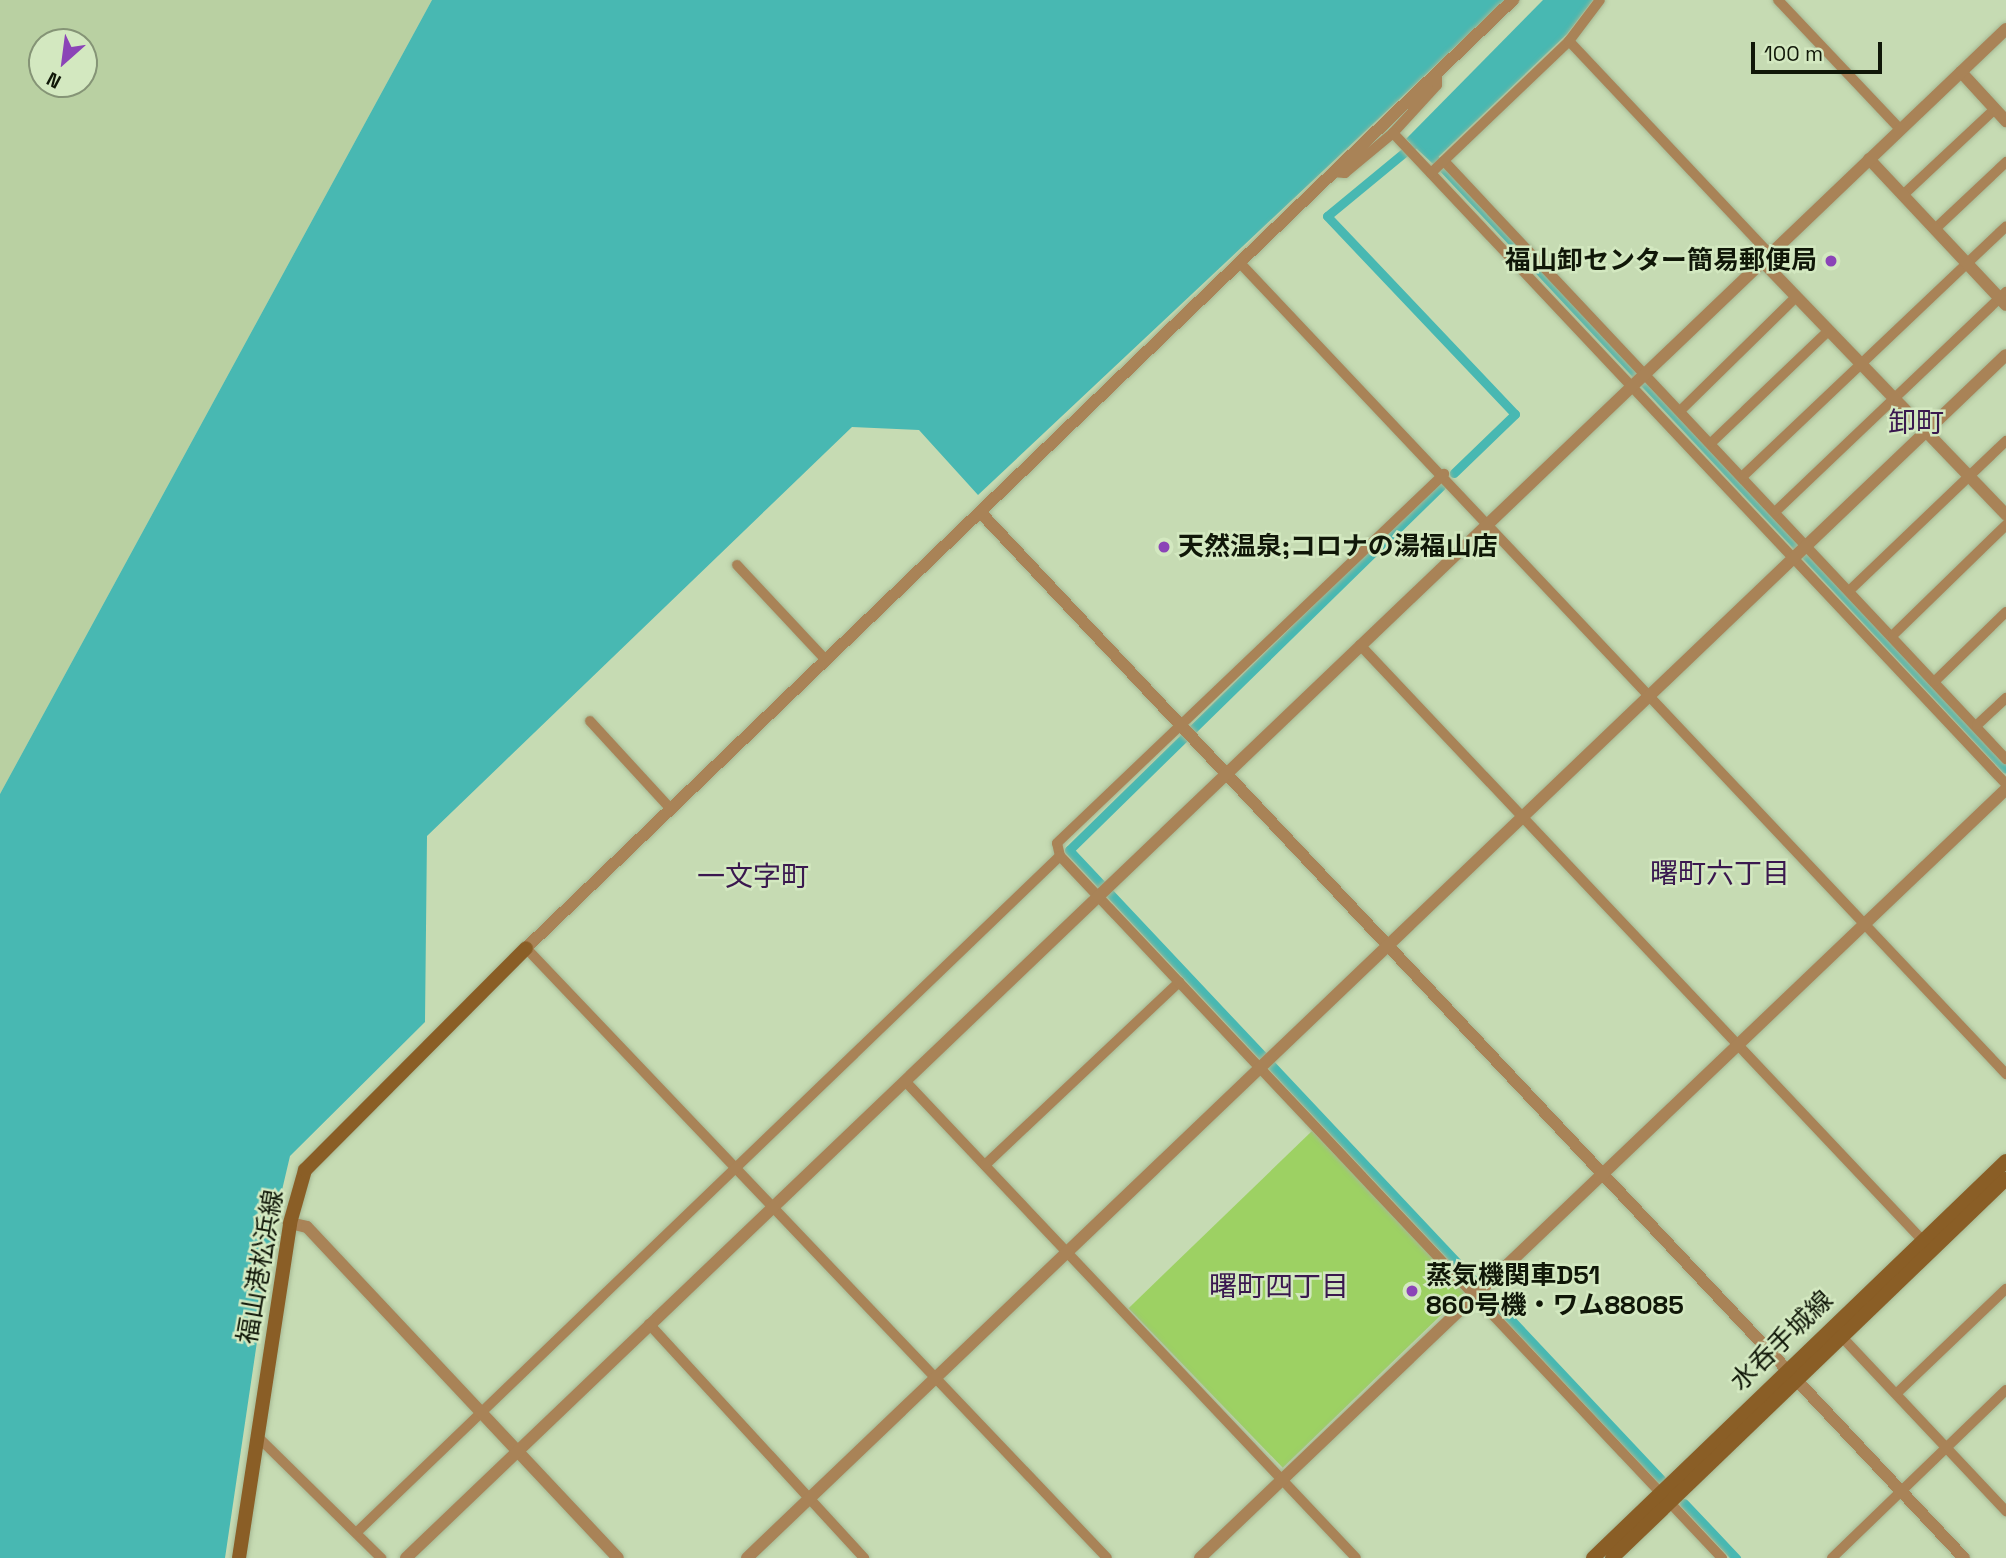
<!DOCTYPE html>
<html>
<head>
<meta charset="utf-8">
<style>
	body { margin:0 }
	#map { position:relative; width:2006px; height:1558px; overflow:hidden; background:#c6dbb3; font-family:"Space Grotesk","Noto Sans JP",sans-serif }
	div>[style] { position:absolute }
	.built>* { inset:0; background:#b9d0a2 }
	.green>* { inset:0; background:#9dd163; transform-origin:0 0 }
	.water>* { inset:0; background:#48b8b2 }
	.canal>* { height:9px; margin:-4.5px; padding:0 4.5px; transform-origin:4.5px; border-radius:4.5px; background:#48b8b2 }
	.roads { filter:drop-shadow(0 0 2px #a5b894) drop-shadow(0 0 2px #a5b894) }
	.minor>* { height:10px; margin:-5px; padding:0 5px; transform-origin:5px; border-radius:5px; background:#a98357 }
	.tertiary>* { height:12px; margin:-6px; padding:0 6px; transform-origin:6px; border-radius:6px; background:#a98357 }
	.secondary>* { height:14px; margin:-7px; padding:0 7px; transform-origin:7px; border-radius:7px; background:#8a5e26 }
	.dots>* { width:19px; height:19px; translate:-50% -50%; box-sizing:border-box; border:4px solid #d3e8c0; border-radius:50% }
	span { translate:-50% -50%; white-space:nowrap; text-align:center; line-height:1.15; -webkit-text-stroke:5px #d3e8c0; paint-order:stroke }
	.poi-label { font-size:26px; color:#101708; font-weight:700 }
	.right { translate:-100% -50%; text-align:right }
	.left { translate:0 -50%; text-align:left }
	.street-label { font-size:26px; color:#101708 }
	.neighbourhood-label { font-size:28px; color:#3a184f }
	.north { position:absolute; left:28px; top:28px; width:70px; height:70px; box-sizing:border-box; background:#d3e8c0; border:2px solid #859476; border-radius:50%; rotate:208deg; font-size:19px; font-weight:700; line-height:28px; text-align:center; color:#101708 }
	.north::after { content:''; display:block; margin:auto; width:24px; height:32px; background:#8b44b7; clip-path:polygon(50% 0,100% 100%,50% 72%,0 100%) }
	.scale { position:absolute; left:1751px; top:42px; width:131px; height:32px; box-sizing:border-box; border:4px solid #101708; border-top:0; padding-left:9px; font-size:21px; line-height:24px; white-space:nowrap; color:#101708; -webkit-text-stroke:5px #d3e8c0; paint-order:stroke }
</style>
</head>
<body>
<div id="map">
	<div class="built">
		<i style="clip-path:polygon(evenodd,0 0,432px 0,0 794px,0 0,42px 42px,84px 42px,84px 84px,42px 84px,42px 42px)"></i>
	</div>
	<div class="green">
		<i style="left:1312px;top:1131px;width:222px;height:255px;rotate:46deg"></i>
	</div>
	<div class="water">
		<i style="clip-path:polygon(432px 0,1505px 0,978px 495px,919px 430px,852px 427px,427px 836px,425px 1022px,290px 1156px,275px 1220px,225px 1558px,0 1558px,0 794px)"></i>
		<i style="clip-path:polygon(1543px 0,1593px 0,1567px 34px,1432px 163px,1406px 139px)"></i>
	</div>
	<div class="canal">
		<i style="left:1412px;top:146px;width:110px;rotate:140.5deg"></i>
		<i style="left:1327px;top:216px;width:273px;rotate:46.5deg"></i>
		<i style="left:1515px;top:414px;width:85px;rotate:136deg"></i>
		<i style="left:1428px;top:152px;width:845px;rotate:46.87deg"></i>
		<i style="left:1441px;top:486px;width:520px;rotate:135.62deg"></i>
		<i style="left:1069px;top:850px;width:864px;rotate:46.74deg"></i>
		<i style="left:1684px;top:1503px;width:76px;rotate:46.6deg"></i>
	</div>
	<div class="roads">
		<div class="minor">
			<i style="left:1778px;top:0;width:178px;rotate:46.6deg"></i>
			<i style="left:1569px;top:41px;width:291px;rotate:46.7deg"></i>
			<i style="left:1393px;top:133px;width:65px;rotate:-47.5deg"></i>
			<i style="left:1437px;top:85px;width:10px;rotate:-90deg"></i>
			<i style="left:1444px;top:161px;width:821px;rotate:46.78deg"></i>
			<i style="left:1333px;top:172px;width:12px;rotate:5deg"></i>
			<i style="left:1345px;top:173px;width:62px;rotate:-39.8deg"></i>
			<i style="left:1393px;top:133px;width:894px;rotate:46.72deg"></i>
			<i style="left:1431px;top:173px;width:191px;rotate:-43.7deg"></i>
			<i style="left:1569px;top:41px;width:51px;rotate:-52.9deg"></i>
			<i style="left:1903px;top:195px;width:126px;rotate:-43.1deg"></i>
			<i style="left:1935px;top:229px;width:98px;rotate:-43.3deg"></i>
			<i style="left:1240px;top:263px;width:1116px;rotate:46.63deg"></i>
			<i style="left:1682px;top:409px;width:160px;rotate:-44.5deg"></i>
			<i style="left:1712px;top:442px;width:162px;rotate:-43.7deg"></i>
			<i style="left:1744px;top:475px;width:361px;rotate:-43.5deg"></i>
			<i style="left:1776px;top:511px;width:318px;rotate:-43.6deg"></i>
			<i style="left:737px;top:565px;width:130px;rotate:46.9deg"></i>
			<i style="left:1850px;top:590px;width:216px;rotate:-43.7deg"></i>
			<i style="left:1893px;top:635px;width:158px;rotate:-44.2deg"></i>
			<i style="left:1360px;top:645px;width:826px;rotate:46.62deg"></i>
			<i style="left:1935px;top:681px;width:99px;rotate:-44.2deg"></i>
			<i style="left:590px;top:721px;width:120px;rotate:47.4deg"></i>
			<i style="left:1977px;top:725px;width:40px;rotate:-43deg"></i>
			<i style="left:1060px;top:856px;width:13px;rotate:-103deg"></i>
			<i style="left:1057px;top:843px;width:535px;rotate:-43.64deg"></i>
			<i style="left:526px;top:948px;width:842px;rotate:46.39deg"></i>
			<i style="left:905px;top:1081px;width:656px;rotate:46.6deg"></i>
			<i style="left:985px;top:1165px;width:267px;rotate:-43.3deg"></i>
			<i style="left:649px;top:1324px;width:318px;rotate:47.4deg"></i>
			<i style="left:1841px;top:1336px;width:241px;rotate:46.7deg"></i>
			<i style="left:1897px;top:1393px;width:151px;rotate:-43.7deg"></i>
			<i style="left:258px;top:1437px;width:173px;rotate:44.5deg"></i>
			<i style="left:357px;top:1532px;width:975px;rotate:-43.88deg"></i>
			<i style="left:1060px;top:856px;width:965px;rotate:46.68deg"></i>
			<i style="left:1832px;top:1558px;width:242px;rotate:-44deg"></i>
		</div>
		<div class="tertiary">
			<i style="left:1961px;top:72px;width:67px;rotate:47.4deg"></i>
			<i style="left:1869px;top:159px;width:200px;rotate:46.8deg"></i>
			<i style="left:1761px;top:260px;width:354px;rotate:46.1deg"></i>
			<i style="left:980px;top:512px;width:1436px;rotate:46.75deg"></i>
			<i style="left:526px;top:948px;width:1369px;rotate:-43.85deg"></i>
			<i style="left:290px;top:1223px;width:17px;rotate:13deg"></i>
			<i style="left:307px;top:1227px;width:454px;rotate:46.8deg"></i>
			<i style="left:406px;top:1558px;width:2213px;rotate:-43.7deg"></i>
			<i style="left:747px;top:1558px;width:1741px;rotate:-43.7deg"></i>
			<i style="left:1200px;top:1558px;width:1114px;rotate:-43.65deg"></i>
		</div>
		<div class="secondary">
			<i style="left:239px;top:1558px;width:339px;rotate:-81.3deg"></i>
			<i style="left:290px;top:1223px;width:55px;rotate:-74.2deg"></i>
			<i style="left:305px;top:1170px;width:313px;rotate:-45.1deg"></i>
			<i style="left:1593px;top:1558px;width:573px;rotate:-43.87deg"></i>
			<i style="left:1612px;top:1558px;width:547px;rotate:-43.89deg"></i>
		</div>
	</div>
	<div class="dots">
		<i style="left:1831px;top:261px;background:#8b44b7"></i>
		<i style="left:1164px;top:547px;background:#8b44b7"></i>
		<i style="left:1412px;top:1291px;background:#8b44b7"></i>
	</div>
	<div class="poi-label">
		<span class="right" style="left:1817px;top:261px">福山卸センター簡易郵便局</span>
		<span class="left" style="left:1178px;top:547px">天然温泉;コロナの湯福山店</span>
		<span class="left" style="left:1426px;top:1291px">蒸気機関車D51<br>860号機・ワム88085</span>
	</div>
	<div class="street-label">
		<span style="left:261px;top:1267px;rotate:-80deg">福山港松浜線</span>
		<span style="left:1782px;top:1341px;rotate:-44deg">水呑手城線</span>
	</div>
	<div class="neighbourhood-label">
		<span style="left:1916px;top:422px">卸町</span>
		<span style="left:1720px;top:873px">曙町六丁目</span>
		<span style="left:753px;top:876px">一文字町</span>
		<span style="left:1279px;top:1286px">曙町四丁目</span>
	</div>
	<div class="north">N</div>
	<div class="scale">100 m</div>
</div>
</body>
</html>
